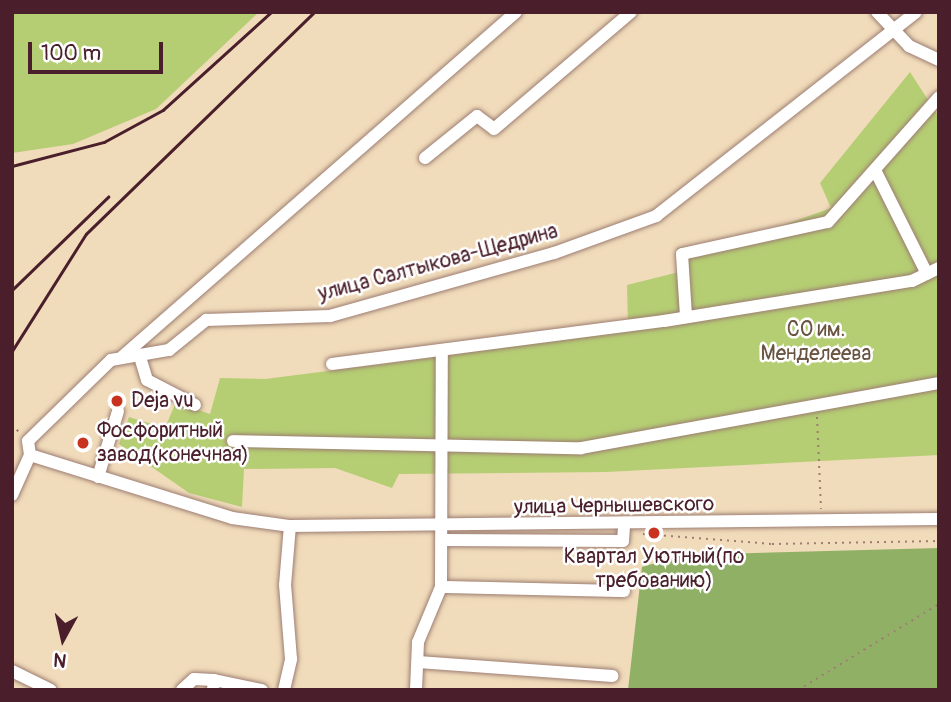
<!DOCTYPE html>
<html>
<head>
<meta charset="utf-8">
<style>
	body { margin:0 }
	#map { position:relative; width:951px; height:702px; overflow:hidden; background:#f0dbba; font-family:Pangolin,sans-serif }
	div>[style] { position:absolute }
	.green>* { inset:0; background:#b5ce73 }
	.forest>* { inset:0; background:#90b165 }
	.path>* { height:2px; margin-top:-1px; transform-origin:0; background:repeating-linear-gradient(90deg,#9d7d72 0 2px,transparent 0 7px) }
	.roads { filter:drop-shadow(0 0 2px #9d7d72) drop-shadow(0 0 2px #9d7d72) }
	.minor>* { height:12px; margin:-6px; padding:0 6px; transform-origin:6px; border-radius:6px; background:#fff }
	.rail>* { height:2.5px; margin:-1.25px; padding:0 1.25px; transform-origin:1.25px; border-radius:1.25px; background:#4a1f2b }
	.dots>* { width:19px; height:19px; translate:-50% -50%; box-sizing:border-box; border:4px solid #fff; border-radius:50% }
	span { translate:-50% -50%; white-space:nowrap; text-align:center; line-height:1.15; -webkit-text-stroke:5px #fff; paint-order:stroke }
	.street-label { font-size:21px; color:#4a1f2b }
	.park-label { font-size:21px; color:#6a5441 }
	.poi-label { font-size:21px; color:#4a1f2b }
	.left { translate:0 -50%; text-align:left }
	.frame { position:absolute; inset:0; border:14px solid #4a1f2b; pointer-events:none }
	.north { position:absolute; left:28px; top:604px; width:70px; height:70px; -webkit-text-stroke:5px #fff; paint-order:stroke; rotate:188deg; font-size:19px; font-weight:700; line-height:28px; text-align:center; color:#4a1f2b }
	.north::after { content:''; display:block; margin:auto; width:24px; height:32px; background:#4a1f2b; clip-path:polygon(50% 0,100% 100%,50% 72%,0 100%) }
	.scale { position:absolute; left:28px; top:42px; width:135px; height:32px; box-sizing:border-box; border:4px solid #4a1f2b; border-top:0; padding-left:9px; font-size:21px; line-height:24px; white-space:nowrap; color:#4a1f2b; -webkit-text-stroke:5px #fff; paint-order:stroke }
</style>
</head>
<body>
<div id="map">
	<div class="green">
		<i style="clip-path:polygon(12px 12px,259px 12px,156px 109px,73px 144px,12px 153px)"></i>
		<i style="clip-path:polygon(910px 72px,939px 117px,939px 455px,606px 472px,399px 474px,392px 488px,335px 468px,244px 469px,242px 507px,189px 493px,119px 444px,129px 417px,165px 428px,176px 402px,210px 414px,220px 378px,265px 379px,454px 355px,628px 323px,627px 285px,679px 272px,677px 248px,756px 235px,831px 208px,820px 183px)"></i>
	</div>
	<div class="forest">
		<i style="clip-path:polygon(939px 548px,939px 690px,628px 690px,642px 567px,682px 555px)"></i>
	</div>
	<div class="path">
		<i style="left:817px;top:417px;width:92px;rotate:87.5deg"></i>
		<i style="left:12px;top:425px;width:13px;rotate:45deg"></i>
		<i style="left:643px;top:534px;width:129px;rotate:4.4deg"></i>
		<i style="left:772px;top:544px;width:167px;rotate:-1deg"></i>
		<i style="left:798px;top:690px;width:165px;rotate:-31.4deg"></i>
	</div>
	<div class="roads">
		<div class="minor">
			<i style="left:877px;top:12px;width:47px;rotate:46.7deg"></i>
			<i style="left:909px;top:46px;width:33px;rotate:25deg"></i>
			<i style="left:425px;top:158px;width:67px;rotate:-38.9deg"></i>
			<i style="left:477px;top:116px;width:21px;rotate:37deg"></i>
			<i style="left:494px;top:129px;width:180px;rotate:-40.5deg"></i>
			<i style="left:875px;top:170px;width:116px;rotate:63.4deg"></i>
			<i style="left:686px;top:316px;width:62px;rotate:-93.7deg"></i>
			<i style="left:682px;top:254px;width:149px;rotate:-12.4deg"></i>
			<i style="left:828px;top:222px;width:167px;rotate:-48.4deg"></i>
			<i style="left:123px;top:356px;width:522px;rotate:-41.2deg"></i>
			<i style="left:140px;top:357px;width:24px;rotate:73deg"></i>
			<i style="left:147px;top:380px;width:54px;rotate:27.5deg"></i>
			<i style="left:332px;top:364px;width:335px;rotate:-7.4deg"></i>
			<i style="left:664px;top:321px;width:251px;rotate:-9.2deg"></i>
			<i style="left:912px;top:281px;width:30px;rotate:-26deg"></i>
			<i style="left:233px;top:441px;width:348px;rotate:1.2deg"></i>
			<i style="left:581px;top:448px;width:364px;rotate:-10.3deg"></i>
			<i style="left:30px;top:455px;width:212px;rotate:17.3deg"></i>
			<i style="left:232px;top:518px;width:59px;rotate:7.9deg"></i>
			<i style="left:290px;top:526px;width:649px;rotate:-0.62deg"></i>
			<i style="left:98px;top:477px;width:69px;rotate:-73.1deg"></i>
			<i style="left:12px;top:495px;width:44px;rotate:-65.8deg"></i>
			<i style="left:30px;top:455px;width:14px;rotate:-98deg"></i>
			<i style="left:28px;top:441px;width:116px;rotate:-44.3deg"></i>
			<i style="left:111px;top:360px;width:59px;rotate:-9.8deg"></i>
			<i style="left:169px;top:350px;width:48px;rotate:-39deg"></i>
			<i style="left:206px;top:320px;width:124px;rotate:-1.8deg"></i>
			<i style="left:330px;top:316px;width:233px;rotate:-15.7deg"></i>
			<i style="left:554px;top:253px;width:109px;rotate:-19.9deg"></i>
			<i style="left:656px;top:216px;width:330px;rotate:-38.1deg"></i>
			<i style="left:443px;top:540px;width:180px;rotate:0.3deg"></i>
			<i style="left:623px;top:541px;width:15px;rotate:-86deg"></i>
			<i style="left:441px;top:587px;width:183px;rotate:1.3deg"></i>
			<i style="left:418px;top:662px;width:195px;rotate:4.1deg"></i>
			<i style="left:12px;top:671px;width:43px;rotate:26deg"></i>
			<i style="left:214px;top:680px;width:49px;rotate:11.8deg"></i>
			<i style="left:182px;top:690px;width:16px;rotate:-43deg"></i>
			<i style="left:194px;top:679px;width:20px;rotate:3deg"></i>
			<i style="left:214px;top:680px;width:10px;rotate:96deg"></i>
			<i style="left:284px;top:690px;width:32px;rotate:-77deg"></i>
			<i style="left:291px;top:659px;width:74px;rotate:-94.6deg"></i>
			<i style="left:285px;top:585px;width:59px;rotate:-85.2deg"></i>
			<i style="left:416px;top:690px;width:48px;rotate:-87.6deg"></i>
			<i style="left:418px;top:642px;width:60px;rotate:-67.3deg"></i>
			<i style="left:441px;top:587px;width:235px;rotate:-89.8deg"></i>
		</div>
	</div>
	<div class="rail">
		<i style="left:12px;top:166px;width:95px;rotate:-14.6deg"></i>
		<i style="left:104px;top:142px;width:67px;rotate:-28.5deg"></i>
		<i style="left:163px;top:110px;width:146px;rotate:-42.2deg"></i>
		<i style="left:12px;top:290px;width:134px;rotate:-44.1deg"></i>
		<i style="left:12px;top:351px;width:138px;rotate:-57.7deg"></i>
		<i style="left:86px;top:234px;width:318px;rotate:-44.2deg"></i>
	</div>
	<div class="dots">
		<i style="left:117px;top:401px;background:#c8321e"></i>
		<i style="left:83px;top:443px;background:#c8321e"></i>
		<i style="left:654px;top:533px;background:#c8321e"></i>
	</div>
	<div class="street-label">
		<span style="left:438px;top:263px;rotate:-15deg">улица Салтыкова-Щедрина</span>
		<span style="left:614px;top:506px;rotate:-1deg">улица Чернышевского</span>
	</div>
	<div class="park-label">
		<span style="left:816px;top:342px">СО им.<br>Менделеева</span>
	</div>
	<div class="poi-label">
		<span class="left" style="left:131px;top:401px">Deja vu</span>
		<span class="left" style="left:97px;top:443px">Фосфоритный<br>завод(конечная)</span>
		<span style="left:654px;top:569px">Квартал Уютный(по<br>требованию)</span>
	</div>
	<div class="frame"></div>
	<div class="north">N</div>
	<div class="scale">100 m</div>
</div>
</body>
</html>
